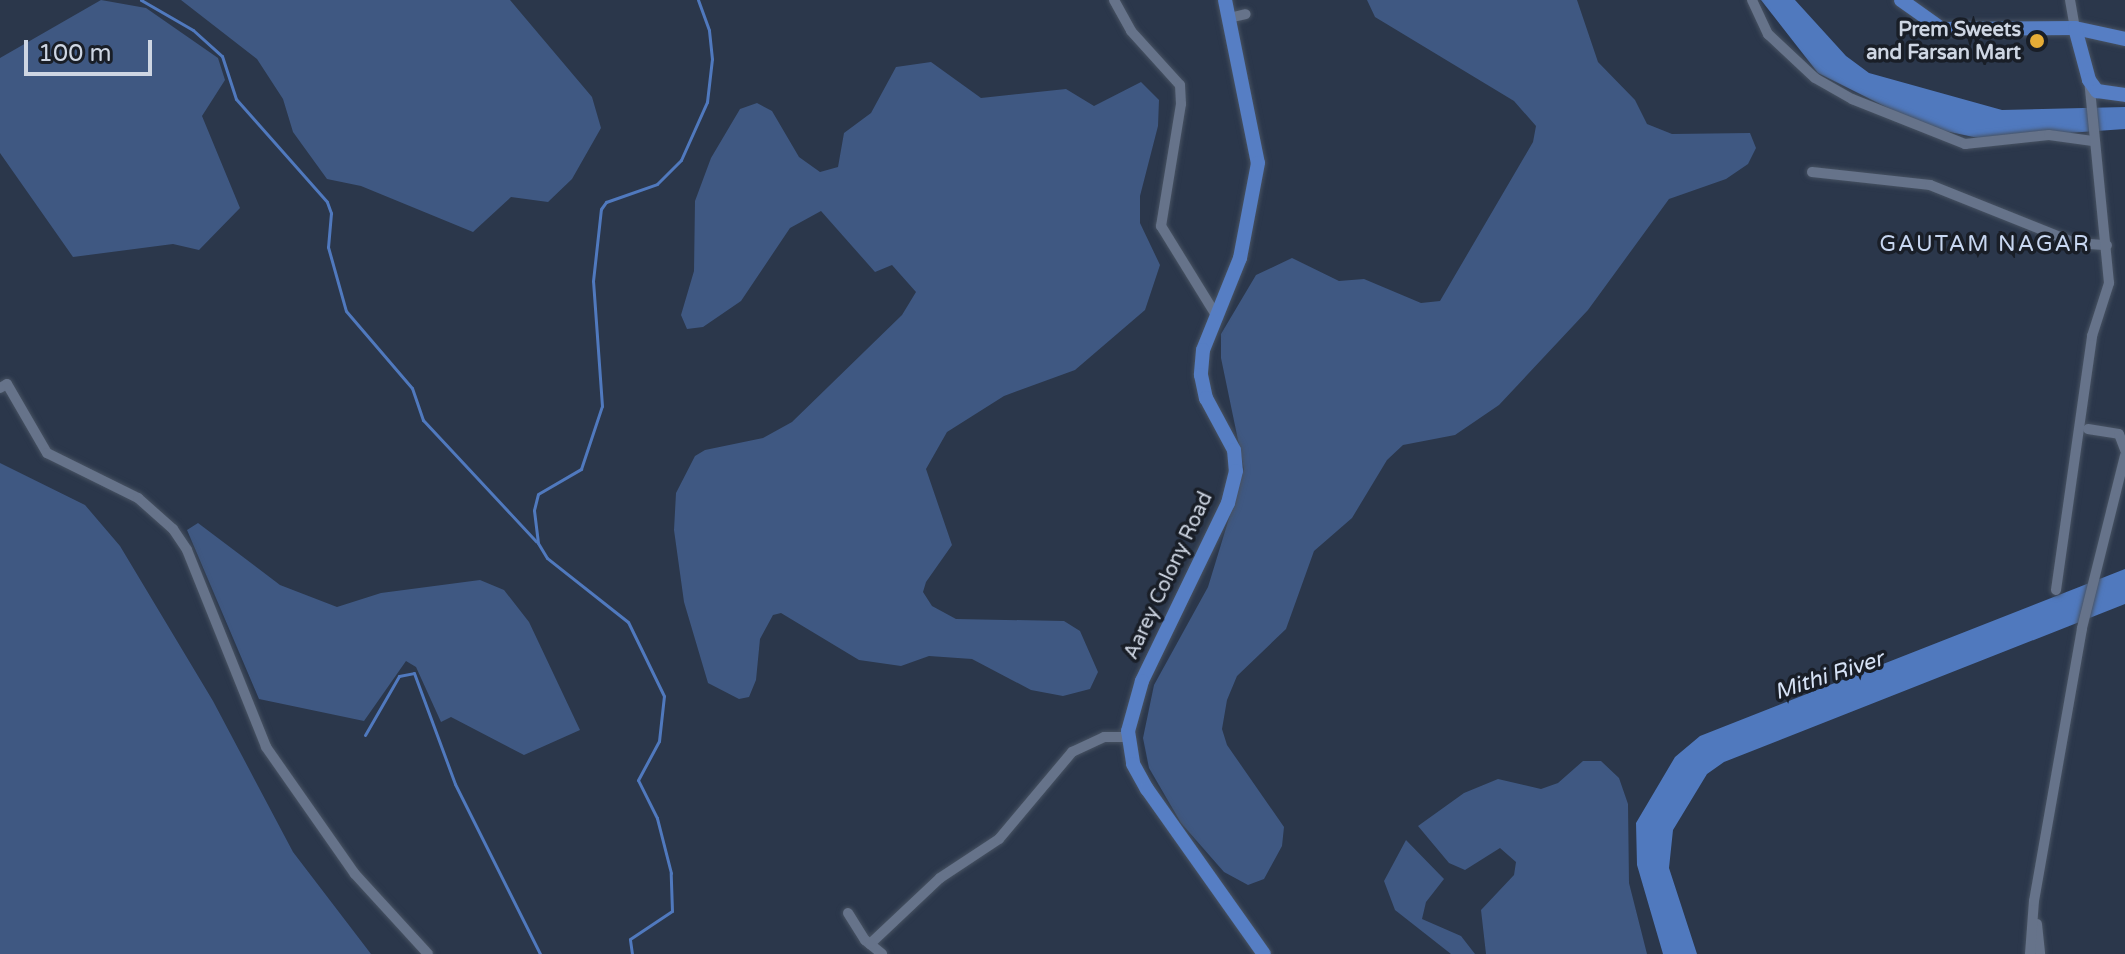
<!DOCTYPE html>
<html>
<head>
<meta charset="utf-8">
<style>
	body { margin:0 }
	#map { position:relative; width:2125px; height:954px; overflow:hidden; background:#2b374b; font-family:"Varela Round",sans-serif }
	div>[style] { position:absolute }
	.green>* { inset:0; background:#3f5882 }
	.water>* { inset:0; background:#5079be }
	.stream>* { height:3px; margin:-1.5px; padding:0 1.5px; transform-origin:1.5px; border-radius:1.5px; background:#5079be }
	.roads { filter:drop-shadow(0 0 2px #475262) drop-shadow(0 0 2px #475262) }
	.minor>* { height:10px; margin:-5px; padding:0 5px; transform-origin:5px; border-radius:5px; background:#66738a }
	.major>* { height:14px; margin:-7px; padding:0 7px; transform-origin:7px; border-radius:7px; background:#567ec4 }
	.dots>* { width:22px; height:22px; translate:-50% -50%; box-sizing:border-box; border:4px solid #191e27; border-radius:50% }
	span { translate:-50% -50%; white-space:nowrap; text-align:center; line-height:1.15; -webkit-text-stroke:7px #191e27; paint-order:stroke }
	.poi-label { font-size:20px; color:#ced6e3; font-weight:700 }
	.right { translate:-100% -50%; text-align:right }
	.street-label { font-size:20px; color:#ced6e3 }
	.neighbourhood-label { font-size:22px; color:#c8d7f1; letter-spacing:2px }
	.water-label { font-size:22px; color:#d7e3f6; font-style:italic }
	.scale { position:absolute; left:24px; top:40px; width:128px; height:36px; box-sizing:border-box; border:4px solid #ced6e3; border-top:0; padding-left:10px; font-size:24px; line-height:28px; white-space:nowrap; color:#ced6e3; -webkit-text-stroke:6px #191e27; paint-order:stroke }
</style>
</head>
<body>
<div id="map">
	<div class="green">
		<i style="clip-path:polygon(101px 0,146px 8px,218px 58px,225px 80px,202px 116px,240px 208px,199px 250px,173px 244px,73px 257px,0 153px,0 58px)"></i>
		<i style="clip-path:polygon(181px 0,510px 0,592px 97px,601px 128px,572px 179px,548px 202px,511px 197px,473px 232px,361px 186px,327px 179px,293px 132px,283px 99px,257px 59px)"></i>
		<i style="clip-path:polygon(1367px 0,1577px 0,1598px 62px,1635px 100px,1647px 124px,1672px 134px,1750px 133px,1756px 148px,1748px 164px,1726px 179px,1669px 199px,1588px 310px,1499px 405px,1455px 435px,1403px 445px,1387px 460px,1352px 518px,1314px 551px,1286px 629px,1237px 676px,1227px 700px,1222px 729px,1227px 745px,1284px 827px,1282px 846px,1264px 879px,1248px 885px,1224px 872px,1181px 823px,1149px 768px,1143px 738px,1154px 685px,1208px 587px,1244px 469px,1221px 358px,1221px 334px,1256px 275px,1292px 258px,1339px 281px,1364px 279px,1421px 303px,1440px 301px,1533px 142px,1536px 126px,1514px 101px,1375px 17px)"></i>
		<i style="clip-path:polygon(931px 62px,981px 98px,1066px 89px,1094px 106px,1141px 82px,1159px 100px,1158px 126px,1140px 196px,1140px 223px,1160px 265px,1145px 310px,1075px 370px,1004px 396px,947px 432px,926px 469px,952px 545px,926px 582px,923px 592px,932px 606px,956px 619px,1064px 621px,1080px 631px,1098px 672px,1090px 689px,1063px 696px,1031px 690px,972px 659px,929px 656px,901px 666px,859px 660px,781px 613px,773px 615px,760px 639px,756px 680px,749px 697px,739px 699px,708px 683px,684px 602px,674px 530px,676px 493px,695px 456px,705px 450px,763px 438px,792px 422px,902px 315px,916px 292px,892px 265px,875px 272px,821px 211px,790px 228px,741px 301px,703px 327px,687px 329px,681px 315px,694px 271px,695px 201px,711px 158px,740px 109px,757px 103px,772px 111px,799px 157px,820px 172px,838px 167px,844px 133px,871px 113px,896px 67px)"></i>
		<i style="clip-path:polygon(0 463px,85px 505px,120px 546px,213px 701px,293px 852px,371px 954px,0 954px)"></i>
		<i style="clip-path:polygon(198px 523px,280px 585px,337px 607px,381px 593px,480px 580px,504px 590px,529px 622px,580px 730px,524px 755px,451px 717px,441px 722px,416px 667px,406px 661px,364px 721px,259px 699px,187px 530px)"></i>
		<i style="clip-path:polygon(1583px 761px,1601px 761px,1619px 778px,1628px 804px,1629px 883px,1647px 954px,1486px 954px,1481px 910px,1514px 875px,1516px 862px,1500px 848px,1465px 870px,1449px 863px,1418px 826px,1464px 793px,1498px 779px,1541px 789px,1558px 783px)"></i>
		<i style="clip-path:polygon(1406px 840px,1444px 879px,1426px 902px,1422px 919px,1461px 936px,1475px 954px,1451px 954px,1395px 910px,1384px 881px)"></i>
	</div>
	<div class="water">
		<i style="clip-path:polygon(1761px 0,1795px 0,1846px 56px,1869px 73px,2002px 110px,2125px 107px,2125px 129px,1983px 139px,1926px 127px,1818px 73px)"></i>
		<i style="clip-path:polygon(2125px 569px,2125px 604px,1724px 762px,1707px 774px,1673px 830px,1669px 868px,1697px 954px,1663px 954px,1637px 865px,1636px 823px,1675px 757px,1700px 736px)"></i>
	</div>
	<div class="stream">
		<i style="left:141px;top:0;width:60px;rotate:30deg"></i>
		<i style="left:193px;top:30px;width:39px;rotate:42deg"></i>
		<i style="left:222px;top:56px;width:45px;rotate:72deg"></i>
		<i style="left:236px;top:99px;width:137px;rotate:48.5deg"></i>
		<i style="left:327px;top:202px;width:12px;rotate:70deg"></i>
		<i style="left:331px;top:213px;width:34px;rotate:95deg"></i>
		<i style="left:328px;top:247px;width:66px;rotate:74.3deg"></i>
		<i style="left:346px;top:311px;width:101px;rotate:49.4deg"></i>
		<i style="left:412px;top:388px;width:34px;rotate:71deg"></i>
		<i style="left:423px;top:420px;width:166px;rotate:47deg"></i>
		<i style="left:365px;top:735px;width:68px;rotate:-60deg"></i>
		<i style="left:399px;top:676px;width:15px;rotate:-11deg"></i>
		<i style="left:414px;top:673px;width:118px;rotate:69.7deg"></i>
		<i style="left:455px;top:784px;width:190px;rotate:63.4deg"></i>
		<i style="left:632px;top:954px;width:15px;rotate:-98deg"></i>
		<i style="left:630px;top:939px;width:50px;rotate:-33.7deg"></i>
		<i style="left:672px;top:911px;width:38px;rotate:-92deg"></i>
		<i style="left:671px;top:873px;width:57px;rotate:-104.3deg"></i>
		<i style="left:657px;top:818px;width:42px;rotate:-116.6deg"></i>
		<i style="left:638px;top:780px;width:44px;rotate:-61.7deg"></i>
		<i style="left:659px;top:741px;width:45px;rotate:-83.7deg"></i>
		<i style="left:664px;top:696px;width:82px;rotate:-115.9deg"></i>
		<i style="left:628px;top:622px;width:103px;rotate:-141.7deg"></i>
		<i style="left:547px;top:558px;width:17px;rotate:-121deg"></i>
		<i style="left:538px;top:543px;width:33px;rotate:-97deg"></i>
		<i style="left:534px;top:510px;width:16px;rotate:-76deg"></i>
		<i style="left:538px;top:494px;width:50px;rotate:-30.2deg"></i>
		<i style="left:581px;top:469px;width:66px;rotate:-71.6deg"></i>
		<i style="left:602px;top:406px;width:125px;rotate:-94.1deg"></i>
		<i style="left:593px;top:281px;width:72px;rotate:-83.7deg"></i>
		<i style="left:601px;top:209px;width:9px;rotate:-54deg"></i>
		<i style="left:606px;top:202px;width:54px;rotate:-19.4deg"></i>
		<i style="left:657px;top:184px;width:34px;rotate:-45deg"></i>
		<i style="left:681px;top:160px;width:64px;rotate:-65.9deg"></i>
		<i style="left:707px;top:102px;width:43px;rotate:-83.4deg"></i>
		<i style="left:712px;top:59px;width:29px;rotate:-96deg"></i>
		<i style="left:709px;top:30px;width:32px;rotate:-110deg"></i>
	</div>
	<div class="roads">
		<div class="minor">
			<i style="left:1114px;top:0;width:35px;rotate:61deg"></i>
			<i style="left:1131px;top:31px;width:73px;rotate:47.8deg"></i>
			<i style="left:1180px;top:85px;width:19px;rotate:87deg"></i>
			<i style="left:1181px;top:104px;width:124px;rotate:99.3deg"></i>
			<i style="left:1161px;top:226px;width:105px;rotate:58.3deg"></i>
			<i style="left:1752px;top:0;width:38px;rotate:65deg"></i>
			<i style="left:1768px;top:34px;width:64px;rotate:43.1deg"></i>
			<i style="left:1815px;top:78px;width:43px;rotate:29.6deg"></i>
			<i style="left:1852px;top:99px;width:122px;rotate:21.7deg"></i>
			<i style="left:1965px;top:144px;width:84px;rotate:-6.1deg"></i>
			<i style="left:2049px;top:135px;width:44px;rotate:7.8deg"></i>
			<i style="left:2070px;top:0;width:28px;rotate:80deg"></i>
			<i style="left:1229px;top:18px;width:17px;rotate:-13deg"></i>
			<i style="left:1812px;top:172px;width:119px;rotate:6.3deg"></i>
			<i style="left:1930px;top:185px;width:156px;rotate:21.8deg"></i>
			<i style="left:2075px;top:243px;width:32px;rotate:4deg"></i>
			<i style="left:0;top:388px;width:8px;rotate:-30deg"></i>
			<i style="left:7px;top:384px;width:80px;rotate:59.9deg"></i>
			<i style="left:47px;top:453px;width:102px;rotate:26.3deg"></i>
			<i style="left:138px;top:498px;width:47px;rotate:41.5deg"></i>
			<i style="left:173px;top:529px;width:25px;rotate:56deg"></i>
			<i style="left:187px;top:550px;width:212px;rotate:68.1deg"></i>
			<i style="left:266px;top:747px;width:155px;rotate:55deg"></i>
			<i style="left:355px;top:874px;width:108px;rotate:47.6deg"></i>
			<i style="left:2088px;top:429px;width:31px;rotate:9deg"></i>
			<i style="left:2119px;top:434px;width:17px;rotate:69deg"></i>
			<i style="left:2056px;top:590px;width:257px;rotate:-81.9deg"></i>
			<i style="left:2092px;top:336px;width:56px;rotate:-72.2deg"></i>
			<i style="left:2109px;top:283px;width:204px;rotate:-95.6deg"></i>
			<i style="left:848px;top:913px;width:32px;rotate:58deg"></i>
			<i style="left:865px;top:940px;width:22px;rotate:39deg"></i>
			<i style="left:2037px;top:924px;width:30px;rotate:84deg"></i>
			<i style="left:870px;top:944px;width:96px;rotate:-43.3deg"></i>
			<i style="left:940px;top:878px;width:71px;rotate:-33.5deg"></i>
			<i style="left:999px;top:839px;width:114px;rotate:-50deg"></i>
			<i style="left:1072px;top:752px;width:35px;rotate:-25deg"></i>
			<i style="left:1104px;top:737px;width:25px"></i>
			<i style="left:2030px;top:954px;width:53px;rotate:-85.7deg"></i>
			<i style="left:2034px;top:901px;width:277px;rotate:-80deg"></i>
			<i style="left:2082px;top:628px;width:177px;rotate:-76deg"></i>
		</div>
		<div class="major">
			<i style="left:1225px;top:0;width:166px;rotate:78.6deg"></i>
			<i style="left:1258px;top:163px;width:97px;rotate:100.7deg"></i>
			<i style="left:1240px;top:258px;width:99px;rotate:111.9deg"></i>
			<i style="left:1203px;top:350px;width:25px;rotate:95deg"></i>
			<i style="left:1201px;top:375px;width:24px;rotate:78deg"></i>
			<i style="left:1206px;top:398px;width:59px;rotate:61.7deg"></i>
			<i style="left:1234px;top:450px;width:21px;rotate:85deg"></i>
			<i style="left:1236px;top:471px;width:33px;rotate:104deg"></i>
			<i style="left:1228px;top:503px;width:198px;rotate:115.8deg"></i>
			<i style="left:1142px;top:681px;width:52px;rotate:105.6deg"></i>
			<i style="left:1128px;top:731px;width:33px;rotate:81deg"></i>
			<i style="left:1133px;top:764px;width:29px;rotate:61deg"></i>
			<i style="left:1147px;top:789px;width:202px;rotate:54.7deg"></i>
			<i style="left:1901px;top:0;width:50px;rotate:35.3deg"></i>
			<i style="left:1942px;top:29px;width:133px;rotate:-0.4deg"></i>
			<i style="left:2075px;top:28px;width:51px;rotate:12.4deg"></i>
			<i style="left:2075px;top:28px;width:54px;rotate:74.9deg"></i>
			<i style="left:2089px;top:80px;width:14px;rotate:54deg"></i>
			<i style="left:2097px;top:91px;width:28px;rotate:8deg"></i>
		</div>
	</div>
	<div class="dots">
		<i style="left:2037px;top:41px;background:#e6ac36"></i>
	</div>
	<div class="poi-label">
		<span class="right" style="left:2021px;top:42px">Prem Sweets<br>and Farsan Mart</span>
	</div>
	<div class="street-label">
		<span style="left:1169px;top:576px;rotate:-65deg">Aarey Colony Road</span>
	</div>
	<div class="neighbourhood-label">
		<span style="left:1985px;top:245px">GAUTAM NAGAR</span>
	</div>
	<div class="water-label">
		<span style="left:1829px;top:676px;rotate:-18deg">Mithi River</span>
	</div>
	<div class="scale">100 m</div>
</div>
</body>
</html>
